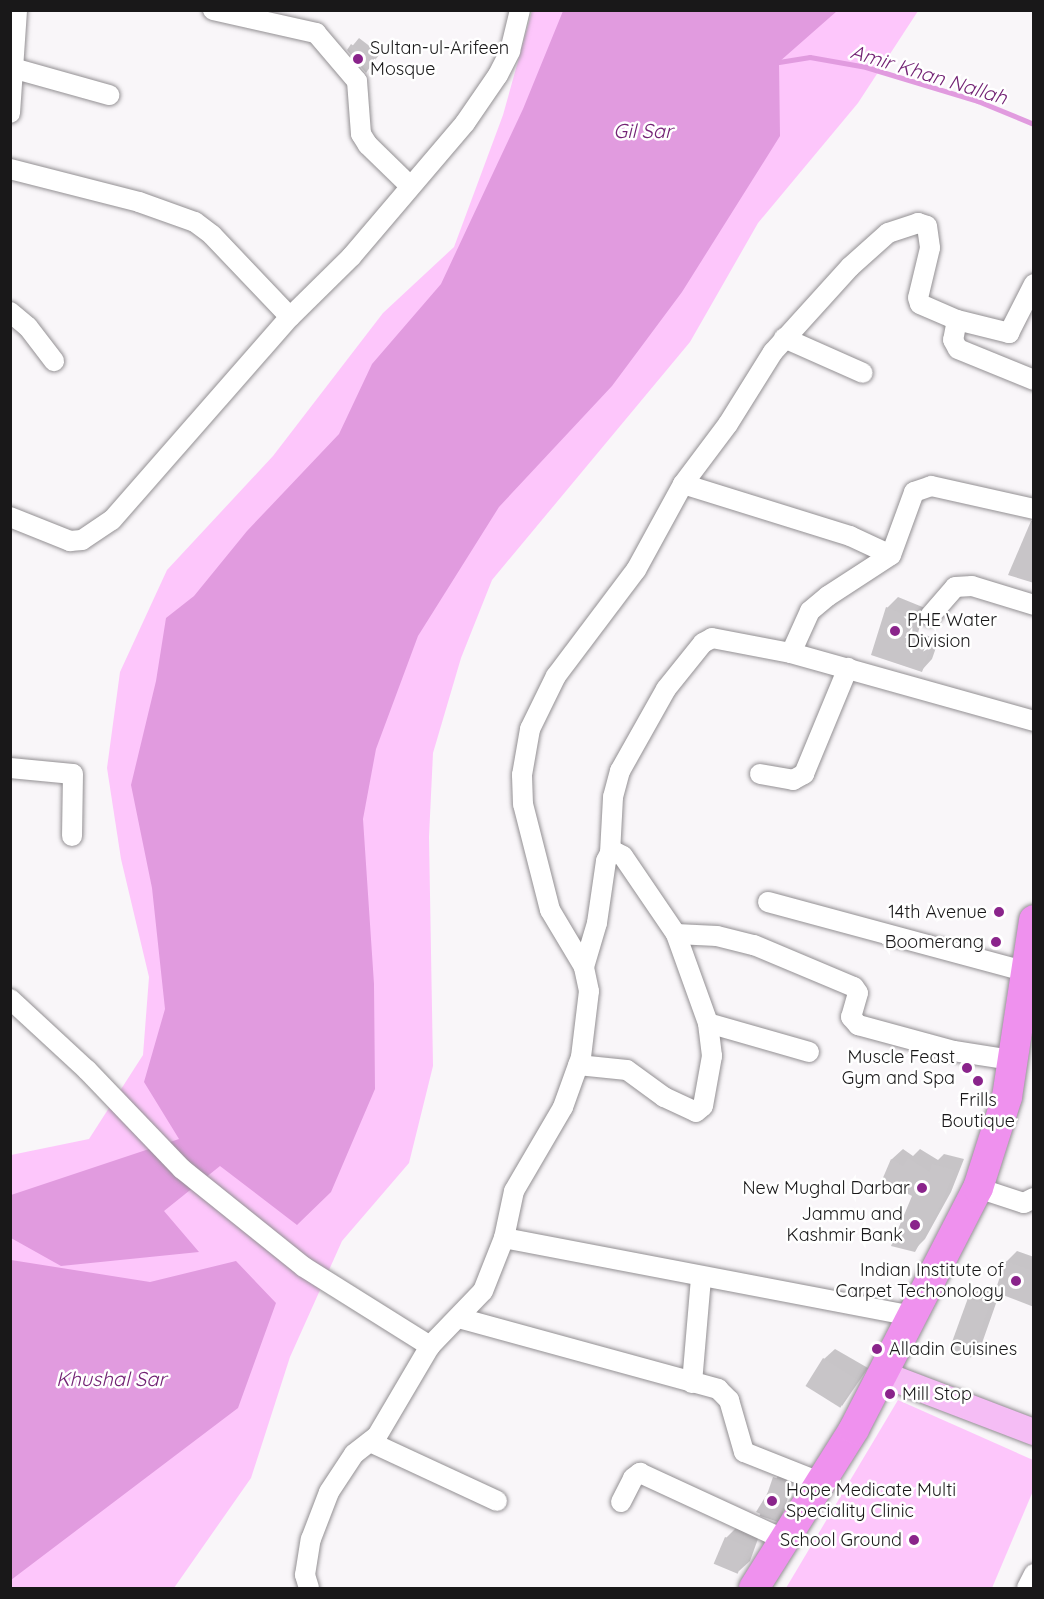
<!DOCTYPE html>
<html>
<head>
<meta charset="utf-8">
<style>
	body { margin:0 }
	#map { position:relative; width:1044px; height:1599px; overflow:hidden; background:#f9f6f9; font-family:Quicksand,sans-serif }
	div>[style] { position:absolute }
	.green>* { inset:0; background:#fdc6fb }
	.water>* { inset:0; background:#e19bdf }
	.shadow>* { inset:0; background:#0003 }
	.stream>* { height:4.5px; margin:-2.25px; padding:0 2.25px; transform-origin:2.25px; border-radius:2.25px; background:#e19bdf }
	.building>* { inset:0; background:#c8c5c8; transform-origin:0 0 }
	.roads { filter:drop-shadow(0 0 2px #939093) drop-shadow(0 0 2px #939093) }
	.minor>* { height:20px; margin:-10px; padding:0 10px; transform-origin:10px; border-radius:10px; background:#fff }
	.major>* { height:26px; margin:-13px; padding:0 13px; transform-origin:13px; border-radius:13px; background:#f5bdf5 }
	.highway>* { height:30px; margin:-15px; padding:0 15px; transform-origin:15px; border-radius:15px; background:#ef91ee }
	.dots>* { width:16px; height:16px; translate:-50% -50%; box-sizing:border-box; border:3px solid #fff; border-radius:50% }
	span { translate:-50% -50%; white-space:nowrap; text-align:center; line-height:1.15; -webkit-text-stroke:5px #fff; paint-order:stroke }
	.poi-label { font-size:18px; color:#191819 }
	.left { translate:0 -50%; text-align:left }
	.right { translate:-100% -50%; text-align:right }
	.water-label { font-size:20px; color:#732274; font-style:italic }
	.frame { position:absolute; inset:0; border:12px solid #191819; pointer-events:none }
</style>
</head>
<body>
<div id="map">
	<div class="green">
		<i style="clip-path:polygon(532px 11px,918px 11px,858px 103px,758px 223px,690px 342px,492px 580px,461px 658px,433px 753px,429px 837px,433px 1066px,409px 1163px,342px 1241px,290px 1357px,251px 1478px,174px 1588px,11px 1588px,11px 1155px,89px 1139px,143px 1055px,149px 977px,121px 859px,107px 768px,120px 672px,167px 570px,273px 456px,383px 313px,454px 247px,503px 115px)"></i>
		<i style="clip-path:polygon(898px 1400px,1033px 1460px,1033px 1491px,992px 1588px,786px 1588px)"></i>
	</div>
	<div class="water">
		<i style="clip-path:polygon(563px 11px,837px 11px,779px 62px,780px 136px,682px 292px,612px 386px,499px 507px,418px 636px,376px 749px,363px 819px,374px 984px,375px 1089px,331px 1192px,297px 1225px,220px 1166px,164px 1211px,199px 1252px,61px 1266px,11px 1238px,11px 1195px,179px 1139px,144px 1082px,165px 1009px,152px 888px,131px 785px,156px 681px,166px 618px,194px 596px,247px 531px,339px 434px,372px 364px,441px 284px,523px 109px)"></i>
		<i style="clip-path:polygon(11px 1260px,150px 1282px,236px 1261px,276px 1303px,238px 1408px,11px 1580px)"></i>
	</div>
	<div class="shadow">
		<i style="clip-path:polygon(359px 38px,380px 54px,366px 71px,349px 50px)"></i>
		<i style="clip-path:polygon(898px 597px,925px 608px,918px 633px,939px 639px,932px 659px,922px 670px,887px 608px)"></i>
		<i style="clip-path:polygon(903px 1149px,913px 1156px,920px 1149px,938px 1160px,944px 1154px,964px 1159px,951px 1192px,925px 1239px,914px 1250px,914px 1195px,884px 1179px,892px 1159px)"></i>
		<i style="clip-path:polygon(1017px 1251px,1034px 1257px,1034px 1305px,1000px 1292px,981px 1346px,971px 1357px,970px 1299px,980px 1288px,996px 1294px,1006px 1262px)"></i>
		<i style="clip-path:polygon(835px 1349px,868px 1368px,842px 1406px,824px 1359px)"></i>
		<i style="clip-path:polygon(781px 1471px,799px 1477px,772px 1519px,756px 1512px)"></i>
		<i style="clip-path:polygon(737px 1527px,759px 1536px,750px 1561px,739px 1571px,726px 1538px)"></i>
	</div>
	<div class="stream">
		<i style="left:779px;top:62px;width:31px;rotate:-9deg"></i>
		<i style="left:810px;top:57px;width:57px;rotate:10.1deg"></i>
		<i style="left:866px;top:67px;width:117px;rotate:16.9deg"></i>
		<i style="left:978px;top:101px;width:61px;rotate:22.3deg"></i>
	</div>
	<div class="building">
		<i style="clip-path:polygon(351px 44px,374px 61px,366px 73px,347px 50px)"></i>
		<i style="clip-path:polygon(1031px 521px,1034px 521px,1034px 583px,1008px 575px)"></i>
		<i style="clip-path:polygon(886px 607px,915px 619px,908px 643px,930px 650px,922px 672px,871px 655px)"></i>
		<i style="clip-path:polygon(908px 1158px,930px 1172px,932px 1164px,955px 1170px,941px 1205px,915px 1252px,891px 1246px,912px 1196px,882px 1180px,891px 1159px,903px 1166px)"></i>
		<i style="clip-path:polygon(1005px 1261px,1034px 1271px,1034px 1307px,995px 1292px)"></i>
		<i style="left:968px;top:1298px;width:23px;height:55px;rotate:20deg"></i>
		<i style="left:823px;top:1358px;width:41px;height:33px;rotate:32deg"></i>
		<i style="left:773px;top:1477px;width:21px;height:41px;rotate:19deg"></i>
		<i style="left:725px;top:1537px;width:26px;height:29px;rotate:23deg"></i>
	</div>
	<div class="roads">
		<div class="minor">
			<i style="left:213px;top:10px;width:106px;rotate:12.6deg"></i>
			<i style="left:316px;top:33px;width:63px;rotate:49.5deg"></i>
			<i style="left:357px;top:81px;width:53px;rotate:85.7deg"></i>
			<i style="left:361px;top:134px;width:13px;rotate:58deg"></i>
			<i style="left:368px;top:145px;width:59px;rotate:44.3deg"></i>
			<i style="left:16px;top:69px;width:97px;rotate:15.6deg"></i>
			<i style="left:10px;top:113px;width:103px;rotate:-86.1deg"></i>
			<i style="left:10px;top:169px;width:133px;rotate:14.3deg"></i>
			<i style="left:139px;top:202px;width:59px;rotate:19.7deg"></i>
			<i style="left:195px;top:222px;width:21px;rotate:37deg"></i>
			<i style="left:212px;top:235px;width:113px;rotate:46.4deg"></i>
			<i style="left:10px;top:312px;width:23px;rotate:40deg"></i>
			<i style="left:28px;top:327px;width:43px;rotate:52.6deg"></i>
			<i style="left:957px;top:320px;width:54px;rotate:14deg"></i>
			<i style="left:1009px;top:333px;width:55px;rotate:-63deg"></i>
			<i style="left:784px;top:338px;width:86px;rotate:23.9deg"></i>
			<i style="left:683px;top:484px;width:175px;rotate:17.3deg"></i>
			<i style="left:850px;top:536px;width:45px;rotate:24.9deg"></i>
			<i style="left:10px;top:517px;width:65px;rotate:21.8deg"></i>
			<i style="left:70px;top:541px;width:12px;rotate:-5deg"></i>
			<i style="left:82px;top:540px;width:36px;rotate:-34deg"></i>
			<i style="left:112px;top:520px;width:270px;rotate:-48.8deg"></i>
			<i style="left:290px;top:317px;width:86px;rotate:-44.5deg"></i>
			<i style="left:351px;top:257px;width:176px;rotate:-49.6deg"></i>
			<i style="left:465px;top:123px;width:58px;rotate:-55.5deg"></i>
			<i style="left:498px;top:75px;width:27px;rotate:-63deg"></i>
			<i style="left:510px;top:51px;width:42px;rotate:-76.3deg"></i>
			<i style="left:930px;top:616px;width:38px;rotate:-49deg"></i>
			<i style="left:955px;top:587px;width:17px;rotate:-3deg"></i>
			<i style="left:972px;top:586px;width:65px;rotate:17deg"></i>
			<i style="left:791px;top:653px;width:46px;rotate:-65.7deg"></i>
			<i style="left:810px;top:611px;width:23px;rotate:-40deg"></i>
			<i style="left:828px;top:596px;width:75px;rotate:-33.1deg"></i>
			<i style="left:891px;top:555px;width:67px;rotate:-69.9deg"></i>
			<i style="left:914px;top:492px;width:18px;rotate:-19deg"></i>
			<i style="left:931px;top:486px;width:106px;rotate:12.6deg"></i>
			<i style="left:10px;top:768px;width:63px;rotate:5.4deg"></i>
			<i style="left:73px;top:774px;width:62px;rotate:90.9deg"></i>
			<i style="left:760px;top:774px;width:34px;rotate:10deg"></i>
			<i style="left:793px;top:780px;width:13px;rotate:-29deg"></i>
			<i style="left:804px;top:774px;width:115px;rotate:-67.5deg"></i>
			<i style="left:610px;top:853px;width:56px;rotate:-86.9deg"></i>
			<i style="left:613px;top:797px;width:27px;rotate:-75deg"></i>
			<i style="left:620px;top:771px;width:94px;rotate:-60.7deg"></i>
			<i style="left:666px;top:689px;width:59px;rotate:-51.2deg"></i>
			<i style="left:703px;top:643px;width:10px;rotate:-29deg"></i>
			<i style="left:712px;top:638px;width:80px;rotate:10.8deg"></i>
			<i style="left:791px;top:653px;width:252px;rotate:15.6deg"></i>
			<i style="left:768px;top:902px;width:276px;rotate:15.1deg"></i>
			<i style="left:676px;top:934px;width:41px;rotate:2.8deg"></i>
			<i style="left:717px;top:936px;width:38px;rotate:14deg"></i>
			<i style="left:754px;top:945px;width:108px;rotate:22.8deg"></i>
			<i style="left:854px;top:987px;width:7px;rotate:56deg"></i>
			<i style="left:858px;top:993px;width:25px;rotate:106deg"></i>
			<i style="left:851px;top:1017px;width:11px;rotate:49deg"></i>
			<i style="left:858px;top:1025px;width:99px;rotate:15.2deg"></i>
			<i style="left:954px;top:1051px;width:59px;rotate:8.8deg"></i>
			<i style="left:10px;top:999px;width:105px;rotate:42.7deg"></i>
			<i style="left:87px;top:1070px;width:137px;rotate:46.2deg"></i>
			<i style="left:182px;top:1169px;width:156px;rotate:38.8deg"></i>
			<i style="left:304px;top:1267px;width:149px;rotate:32.1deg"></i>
			<i style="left:708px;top:1023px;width:105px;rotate:16deg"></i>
			<i style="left:578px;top:1065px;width:49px;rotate:5.8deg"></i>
			<i style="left:627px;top:1070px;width:46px;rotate:36.1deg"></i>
			<i style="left:664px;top:1097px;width:35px;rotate:25deg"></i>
			<i style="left:696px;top:1112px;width:9px;rotate:-41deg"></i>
			<i style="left:703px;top:1106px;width:51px;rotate:-79.8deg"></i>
			<i style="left:712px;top:1056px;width:33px;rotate:-97deg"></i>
			<i style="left:708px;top:1023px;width:95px;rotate:-109.8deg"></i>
			<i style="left:676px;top:934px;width:94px;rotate:-124.2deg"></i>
			<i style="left:623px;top:856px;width:7px;rotate:-153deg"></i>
			<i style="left:617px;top:853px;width:7px;rotate:180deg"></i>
			<i style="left:610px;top:853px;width:9px;rotate:117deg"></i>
			<i style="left:606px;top:861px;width:63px;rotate:98.3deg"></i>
			<i style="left:597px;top:923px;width:46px;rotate:106.5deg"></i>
			<i style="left:978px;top:1188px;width:48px;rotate:18.1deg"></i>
			<i style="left:1024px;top:1203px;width:11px;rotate:-27deg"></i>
			<i style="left:504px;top:1238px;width:416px;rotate:10.8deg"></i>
			<i style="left:459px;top:1318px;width:269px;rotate:15.3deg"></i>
			<i style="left:718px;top:1389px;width:16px;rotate:45deg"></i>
			<i style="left:729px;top:1400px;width:54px;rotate:73.9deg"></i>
			<i style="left:744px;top:1452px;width:84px;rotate:21.7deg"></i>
			<i style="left:692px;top:1383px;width:106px;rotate:-85.1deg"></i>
			<i style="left:370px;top:1442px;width:140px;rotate:24.9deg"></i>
			<i style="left:621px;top:1502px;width:27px;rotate:-63deg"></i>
			<i style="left:633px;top:1478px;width:9px;rotate:-36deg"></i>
			<i style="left:640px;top:1473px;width:160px;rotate:24.8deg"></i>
			<i style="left:309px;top:1588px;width:14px;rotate:-107deg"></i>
			<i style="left:305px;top:1575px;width:36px;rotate:-81deg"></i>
			<i style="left:311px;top:1539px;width:50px;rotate:-69deg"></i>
			<i style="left:329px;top:1492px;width:45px;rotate:-56.7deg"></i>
			<i style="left:354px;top:1454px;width:29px;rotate:-38deg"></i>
			<i style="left:377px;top:1436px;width:104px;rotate:-59.5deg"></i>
			<i style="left:430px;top:1346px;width:76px;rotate:-46.1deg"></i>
			<i style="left:483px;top:1291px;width:57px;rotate:-68.4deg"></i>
			<i style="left:504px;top:1238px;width:48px;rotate:-78deg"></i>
			<i style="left:514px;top:1191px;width:97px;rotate:-59.7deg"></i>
			<i style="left:563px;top:1107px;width:53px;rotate:-70.2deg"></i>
			<i style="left:581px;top:1057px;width:66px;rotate:-83.1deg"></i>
			<i style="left:589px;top:991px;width:25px;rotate:-102deg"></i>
			<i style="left:584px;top:967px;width:66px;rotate:-120.8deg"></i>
			<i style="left:550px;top:910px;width:109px;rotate:-104.3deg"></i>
			<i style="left:523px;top:804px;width:29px;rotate:-92deg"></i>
			<i style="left:522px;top:775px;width:47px;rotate:-80.1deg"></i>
			<i style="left:530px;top:729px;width:59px;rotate:-63.9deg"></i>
			<i style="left:556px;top:676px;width:133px;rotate:-53deg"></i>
			<i style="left:636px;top:570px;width:98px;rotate:-61.3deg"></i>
			<i style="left:683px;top:484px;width:75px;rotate:-53.1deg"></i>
			<i style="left:728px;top:424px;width:85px;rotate:-58deg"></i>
			<i style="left:773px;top:352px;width:115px;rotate:-47.8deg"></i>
			<i style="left:850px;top:267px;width:51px;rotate:-41.8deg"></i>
			<i style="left:888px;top:233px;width:32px;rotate:-18deg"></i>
			<i style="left:918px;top:223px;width:9px;rotate:18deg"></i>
			<i style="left:927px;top:226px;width:22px;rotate:82deg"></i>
			<i style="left:930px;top:248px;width:51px;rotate:103.5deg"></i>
			<i style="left:918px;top:298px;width:6px;rotate:72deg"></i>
			<i style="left:920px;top:304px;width:40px;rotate:23.4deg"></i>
			<i style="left:957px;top:320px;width:20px;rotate:101deg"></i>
			<i style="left:953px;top:340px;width:10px;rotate:61deg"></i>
			<i style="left:958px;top:349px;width:82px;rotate:22.2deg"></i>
			<i style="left:1027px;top:1588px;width:16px;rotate:-63deg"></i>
		</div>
		<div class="major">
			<i style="left:882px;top:1374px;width:163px;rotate:20.9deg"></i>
		</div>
		<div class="highway">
			<i style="left:754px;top:1588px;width:188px;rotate:-57.8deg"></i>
			<i style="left:854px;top:1429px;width:271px;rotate:-62.8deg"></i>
			<i style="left:978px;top:1188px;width:96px;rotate:-72.3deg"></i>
			<i style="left:1007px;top:1097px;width:179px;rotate:-81.3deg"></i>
		</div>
	</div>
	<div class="dots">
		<i style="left:358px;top:59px;background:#8a248b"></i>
		<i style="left:895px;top:631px;background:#8a248b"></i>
		<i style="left:999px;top:912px;background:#8a248b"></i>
		<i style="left:996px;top:942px;background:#8a248b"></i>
		<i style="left:967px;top:1068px;background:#8a248b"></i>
		<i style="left:978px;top:1081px;background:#8a248b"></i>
		<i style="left:922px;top:1188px;background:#8a248b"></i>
		<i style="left:915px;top:1225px;background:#8a248b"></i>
		<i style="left:1016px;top:1281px;background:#8a248b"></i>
		<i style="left:877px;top:1349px;background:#8a248b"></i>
		<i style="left:890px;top:1394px;background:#8a248b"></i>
		<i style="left:772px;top:1501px;background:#8a248b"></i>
		<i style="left:914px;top:1540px;background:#8a248b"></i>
	</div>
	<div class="poi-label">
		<span class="left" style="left:370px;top:59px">Sultan-ul-Arifeen<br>Mosque</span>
		<span class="left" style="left:907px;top:631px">PHE Water<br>Division</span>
		<span class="right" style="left:987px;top:912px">14th Avenue</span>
		<span class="right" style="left:984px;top:942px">Boomerang</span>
		<span class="right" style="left:955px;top:1068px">Muscle Feast<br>Gym and Spa</span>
		<span style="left:978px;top:1111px">Frills<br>Boutique</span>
		<span class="right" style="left:910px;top:1188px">New Mughal Darbar</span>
		<span class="right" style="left:903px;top:1225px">Jammu and<br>Kashmir Bank</span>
		<span class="right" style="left:1004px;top:1281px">Indian Institute of<br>Carpet Techonology</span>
		<span class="left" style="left:889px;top:1349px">Alladin Cuisines</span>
		<span class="left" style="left:902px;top:1394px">Mill Stop</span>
		<span class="left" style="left:786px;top:1501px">Hope Medicate Multi<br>Speciality Clinic</span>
		<span class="right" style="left:902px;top:1540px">School Ground</span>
	</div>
	<div class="water-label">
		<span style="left:929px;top:74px;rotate:17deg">Amir Khan Nallah</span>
		<span style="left:643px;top:130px">Gil Sar</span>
		<span style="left:111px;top:1378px">Khushal Sar</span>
	</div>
	<div class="frame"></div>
</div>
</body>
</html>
